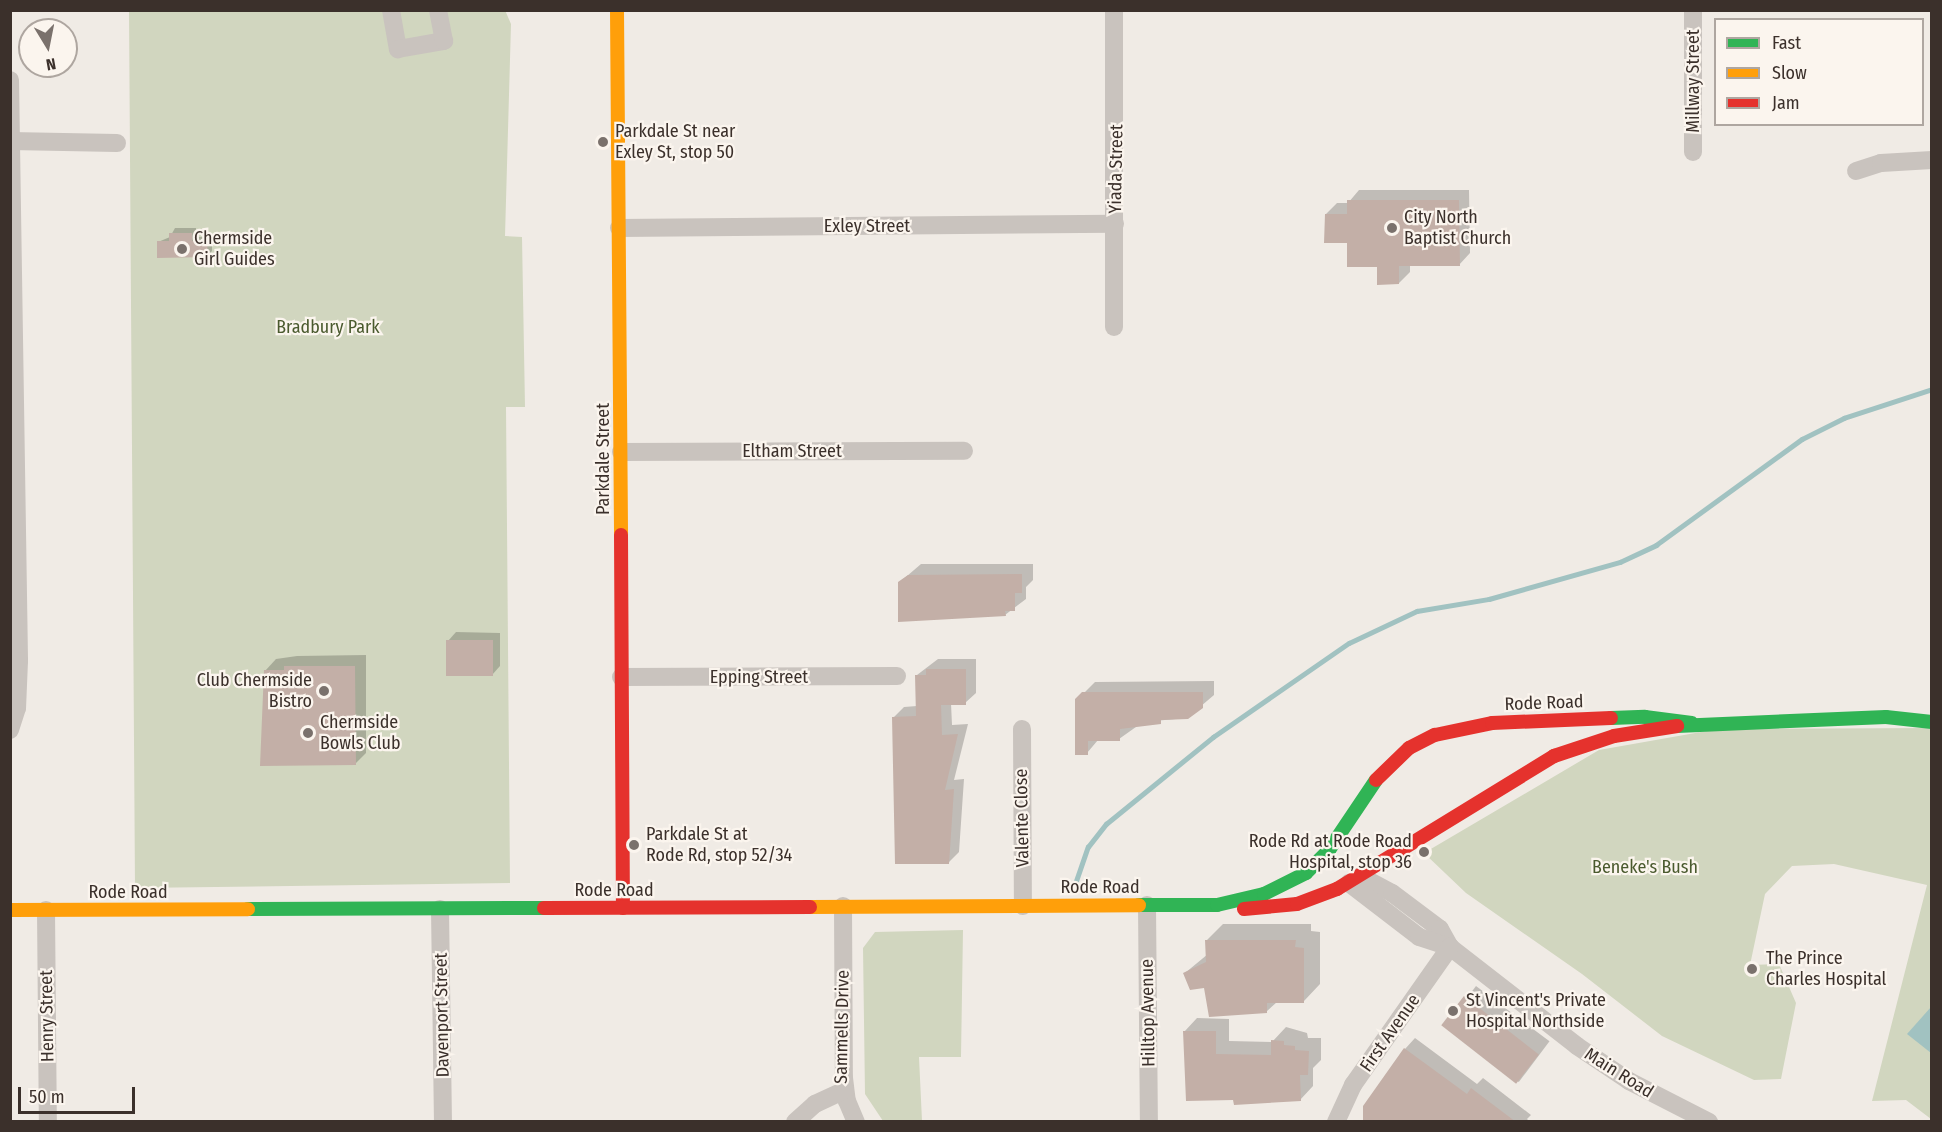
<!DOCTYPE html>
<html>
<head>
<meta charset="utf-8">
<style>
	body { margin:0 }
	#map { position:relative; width:1942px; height:1132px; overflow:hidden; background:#f0ebe5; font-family:"Fira Sans Condensed",sans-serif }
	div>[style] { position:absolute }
	.green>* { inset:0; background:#d1d6bf }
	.water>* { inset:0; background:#a1c2c1 }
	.shadow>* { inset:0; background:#0003; transform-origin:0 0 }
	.stream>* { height:4.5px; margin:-2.25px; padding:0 2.25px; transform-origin:2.25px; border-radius:2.25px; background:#a1c2c1 }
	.building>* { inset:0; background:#c3afa7; transform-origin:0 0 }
	.street>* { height:18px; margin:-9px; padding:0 9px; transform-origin:9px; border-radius:9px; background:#c9c3be }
	.fast>* { height:14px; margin:-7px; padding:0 7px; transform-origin:7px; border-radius:7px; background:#30b455 }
	.slow>* { height:14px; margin:-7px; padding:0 7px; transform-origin:7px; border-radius:7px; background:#ff9f0a }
	.jam>* { height:14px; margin:-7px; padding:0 7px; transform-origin:7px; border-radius:7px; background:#e5322d }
	.dots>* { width:16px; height:16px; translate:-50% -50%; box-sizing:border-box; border:3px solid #fbf5ee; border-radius:50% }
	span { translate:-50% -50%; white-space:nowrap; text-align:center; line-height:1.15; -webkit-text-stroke:4.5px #fbf5ee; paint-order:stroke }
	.street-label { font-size:18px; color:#3b302b }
	.poi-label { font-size:18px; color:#3b302b }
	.left { translate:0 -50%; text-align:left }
	.right { translate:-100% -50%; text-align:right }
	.park-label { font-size:18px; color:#4a5a2e }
	.frame { position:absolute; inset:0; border:12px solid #3b302b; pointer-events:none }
	.legend { position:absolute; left:1714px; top:18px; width:210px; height:108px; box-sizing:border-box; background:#fbf5ee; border:2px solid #aea6a0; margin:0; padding:8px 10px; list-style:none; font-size:18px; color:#3b302b }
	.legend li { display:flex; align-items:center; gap:12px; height:30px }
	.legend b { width:30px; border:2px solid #aea6a0 }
	.north { position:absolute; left:18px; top:18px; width:60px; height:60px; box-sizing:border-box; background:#fbf5ee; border:2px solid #aea6a0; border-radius:50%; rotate:170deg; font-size:16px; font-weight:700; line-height:24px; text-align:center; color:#3b302b }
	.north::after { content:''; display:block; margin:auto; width:21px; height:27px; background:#7a716c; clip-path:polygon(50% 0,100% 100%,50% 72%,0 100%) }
	.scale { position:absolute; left:18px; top:1087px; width:117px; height:27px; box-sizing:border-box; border:3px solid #3b302b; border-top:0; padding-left:8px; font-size:18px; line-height:21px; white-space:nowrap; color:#3b302b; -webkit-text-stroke:4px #fbf5ee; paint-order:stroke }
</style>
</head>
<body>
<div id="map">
	<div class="green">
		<i style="clip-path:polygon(505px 10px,511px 24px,505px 236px,522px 237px,525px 407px,506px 407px,510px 883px,135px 888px,129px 11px)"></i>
		<i style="clip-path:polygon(1931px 728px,1931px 1119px,1906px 1100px,1872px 1101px,1927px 885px,1834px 864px,1792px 866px,1765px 894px,1750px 965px,1779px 964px,1796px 1003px,1781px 1079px,1754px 1080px,1662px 1036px,1582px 974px,1466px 893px,1424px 853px,1599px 750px,1718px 729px)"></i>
		<i style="clip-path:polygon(963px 930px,961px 1057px,919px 1057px,922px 1121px,883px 1121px,865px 1094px,863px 948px,875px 932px)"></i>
	</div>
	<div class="water">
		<i style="clip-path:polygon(1931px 1007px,1931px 1053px,1907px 1034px)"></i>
	</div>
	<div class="shadow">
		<i style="clip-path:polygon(1359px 190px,1469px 190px,1470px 253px,1459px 265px,1410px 265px,1410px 272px,1399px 283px,1348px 241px,1326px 214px,1337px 203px,1348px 203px)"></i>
		<i style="clip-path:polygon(175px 228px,196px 228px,196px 237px,212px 237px,212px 251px,207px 256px,158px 242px,170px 237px)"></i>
		<i style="clip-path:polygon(921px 564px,1033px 564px,1033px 580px,1026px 587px,1026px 599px,1005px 615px,900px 582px)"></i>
		<i style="clip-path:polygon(456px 632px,500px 633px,500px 666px,492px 675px,448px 641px)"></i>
		<i style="clip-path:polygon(366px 655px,366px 753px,355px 764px,265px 671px,276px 659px,297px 656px)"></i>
		<i style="clip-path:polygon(938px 659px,976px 659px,976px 693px,965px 703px,951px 703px,952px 725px,968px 724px,954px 780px,964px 779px,959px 852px,948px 863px,894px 717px,904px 707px,917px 706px,917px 675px)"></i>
		<i style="clip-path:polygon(1214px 681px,1214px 695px,1187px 718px,1143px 722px,1119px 739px,1098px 740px,1087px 753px,1077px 700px,1095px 682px)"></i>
		<i style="clip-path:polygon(1223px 924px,1311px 924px,1311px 931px,1320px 932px,1320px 984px,1304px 1001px,1277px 1002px,1266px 1012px,1205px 986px,1185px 973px,1208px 954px,1207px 940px)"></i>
		<i style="left:1476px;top:986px;width:92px;height:51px;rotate:37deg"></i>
		<i style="clip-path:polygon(1197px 1018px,1229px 1019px,1229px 1041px,1272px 1042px,1286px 1027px,1307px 1033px,1308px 1038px,1321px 1038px,1321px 1060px,1313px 1068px,1313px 1086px,1300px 1100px,1235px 1098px,1184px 1032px)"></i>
		<i style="clip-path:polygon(1415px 1038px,1477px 1084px,1483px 1078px,1531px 1115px,1527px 1119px,1530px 1122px,1364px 1122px,1405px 1049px)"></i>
	</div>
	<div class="stream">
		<i style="left:1076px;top:881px;width:36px;rotate:-71deg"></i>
		<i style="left:1088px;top:847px;width:29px;rotate:-52deg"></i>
		<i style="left:1106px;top:824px;width:138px;rotate:-39.1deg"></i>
		<i style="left:1213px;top:737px;width:165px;rotate:-34.7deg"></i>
		<i style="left:1349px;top:643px;width:75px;rotate:-25.2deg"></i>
		<i style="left:1417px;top:611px;width:73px;rotate:-9.5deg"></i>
		<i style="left:1489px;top:599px;width:136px;rotate:-15.8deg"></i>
		<i style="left:1620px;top:562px;width:40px;rotate:-25deg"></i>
		<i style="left:1656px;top:545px;width:180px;rotate:-36deg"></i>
		<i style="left:1802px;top:439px;width:47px;rotate:-26.6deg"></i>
		<i style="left:1844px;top:418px;width:93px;rotate:-18.2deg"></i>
	</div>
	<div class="building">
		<i style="clip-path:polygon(1347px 200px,1459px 200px,1460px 266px,1399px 266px,1399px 284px,1377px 285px,1377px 267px,1347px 267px,1347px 243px,1324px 243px,1325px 214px,1347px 214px)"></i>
		<i style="clip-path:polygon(169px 233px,192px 233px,192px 241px,207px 241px,208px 257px,157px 258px,157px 241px,169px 241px)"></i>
		<i style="clip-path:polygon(1022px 574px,1022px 593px,1015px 593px,1015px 611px,1005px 611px,1006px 616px,898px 622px,898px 582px,908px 575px)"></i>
		<i style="left:446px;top:640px;width:47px;height:36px"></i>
		<i style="clip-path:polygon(284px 666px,355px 666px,356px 765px,260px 766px,264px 670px,284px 670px)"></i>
		<i style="clip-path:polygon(926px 669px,966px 669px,966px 705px,941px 705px,942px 735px,958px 734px,945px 790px,954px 789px,949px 864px,895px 864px,892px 717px,916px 716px,915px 675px,926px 675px)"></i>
		<i style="clip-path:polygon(1082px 692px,1203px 692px,1203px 708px,1188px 719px,1161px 720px,1161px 724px,1120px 729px,1120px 741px,1088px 741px,1088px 755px,1075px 755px,1075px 699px)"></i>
		<i style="clip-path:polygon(1205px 940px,1296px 940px,1295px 947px,1304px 948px,1304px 1003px,1267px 1003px,1267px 1013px,1209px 1017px,1204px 988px,1190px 990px,1183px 973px,1206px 962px)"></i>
		<i style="left:1464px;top:996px;width:95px;height:37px;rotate:38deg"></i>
		<i style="clip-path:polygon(1183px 1031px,1216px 1031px,1216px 1054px,1271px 1055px,1271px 1040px,1284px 1041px,1284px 1045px,1295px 1046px,1295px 1050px,1309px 1051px,1308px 1075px,1300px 1075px,1301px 1101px,1234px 1105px,1233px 1100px,1186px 1101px)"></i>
		<i style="clip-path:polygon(1404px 1048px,1467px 1094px,1471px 1088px,1516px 1122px,1363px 1122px,1363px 1106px)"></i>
	</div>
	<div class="street">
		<i style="left:391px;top:10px;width:40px;rotate:80deg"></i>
		<i style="left:398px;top:49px;width:47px;rotate:-9.9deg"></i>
		<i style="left:444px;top:41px;width:32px;rotate:-101deg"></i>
		<i style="left:1693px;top:10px;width:142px;rotate:90deg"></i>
		<i style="left:10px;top:80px;width:581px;rotate:89.11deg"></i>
		<i style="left:19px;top:661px;width:47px;rotate:92.4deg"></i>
		<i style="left:17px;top:708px;width:23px;rotate:108deg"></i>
		<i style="left:10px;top:141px;width:107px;rotate:1.1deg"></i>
		<i style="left:1856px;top:171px;width:26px;rotate:-18deg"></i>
		<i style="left:1881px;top:163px;width:51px;rotate:-3.4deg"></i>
		<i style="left:619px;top:228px;width:496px;rotate:-0.5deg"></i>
		<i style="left:1114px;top:327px;width:317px;rotate:-90deg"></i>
		<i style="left:621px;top:452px;width:343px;rotate:-0.2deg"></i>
		<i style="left:621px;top:677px;width:276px;rotate:-0.2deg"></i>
		<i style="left:1022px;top:729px;width:177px;rotate:89.7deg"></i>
		<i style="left:1360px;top:876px;width:36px;rotate:28deg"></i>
		<i style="left:1392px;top:893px;width:60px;rotate:36.9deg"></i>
		<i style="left:1440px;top:929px;width:21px;rotate:61deg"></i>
		<i style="left:1349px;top:883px;width:88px;rotate:37.6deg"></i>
		<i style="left:1419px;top:937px;width:33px;rotate:18deg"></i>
		<i style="left:1450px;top:947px;width:161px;rotate:37.9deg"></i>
		<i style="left:1577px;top:1046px;width:63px;rotate:33.9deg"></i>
		<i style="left:1629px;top:1081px;width:90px;rotate:27.1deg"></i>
		<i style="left:1147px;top:905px;width:217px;rotate:89.5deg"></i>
		<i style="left:843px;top:906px;width:172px;rotate:89.7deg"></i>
		<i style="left:844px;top:1078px;width:23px;rotate:83deg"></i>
		<i style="left:847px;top:1101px;width:23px;rotate:67deg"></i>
		<i style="left:440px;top:909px;width:213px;rotate:89.2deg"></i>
		<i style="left:46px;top:910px;width:212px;rotate:89.5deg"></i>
		<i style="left:795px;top:1122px;width:27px;rotate:-42deg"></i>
		<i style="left:815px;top:1104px;width:33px;rotate:-25deg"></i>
		<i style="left:1336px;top:1122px;width:41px;rotate:-65.3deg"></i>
		<i style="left:1353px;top:1085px;width:169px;rotate:-54.9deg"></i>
	</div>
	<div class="fast">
		<i style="left:1611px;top:718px;width:34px;rotate:-2deg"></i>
		<i style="left:1645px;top:717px;width:47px;rotate:7.3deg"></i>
		<i style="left:1677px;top:726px;width:209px;rotate:-2.5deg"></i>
		<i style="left:1886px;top:717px;width:46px;rotate:6.2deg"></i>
		<i style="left:1139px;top:905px;width:78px"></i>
		<i style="left:1217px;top:905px;width:48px;rotate:-13.2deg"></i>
		<i style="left:1264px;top:894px;width:47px;rotate:-26.6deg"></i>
		<i style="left:1306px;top:873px;width:33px;rotate:-45deg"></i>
		<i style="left:1329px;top:850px;width:84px;rotate:-56.1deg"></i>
		<i style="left:248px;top:909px;width:296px;rotate:-0.2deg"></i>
	</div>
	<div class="slow">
		<i style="left:617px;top:10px;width:525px;rotate:89.56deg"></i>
		<i style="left:810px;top:907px;width:329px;rotate:-0.3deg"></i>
		<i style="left:10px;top:910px;width:238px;rotate:-0.2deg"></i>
	</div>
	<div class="jam">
		<i style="left:621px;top:535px;width:373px;rotate:89.7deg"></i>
		<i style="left:1376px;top:780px;width:46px;rotate:-44.1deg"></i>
		<i style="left:1409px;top:748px;width:29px;rotate:-27deg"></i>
		<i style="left:1435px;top:735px;width:58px;rotate:-11.9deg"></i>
		<i style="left:1492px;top:723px;width:119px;rotate:-2.4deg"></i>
		<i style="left:544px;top:908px;width:266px;rotate:-0.2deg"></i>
		<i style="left:1244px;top:909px;width:53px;rotate:-5.4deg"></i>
		<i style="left:1297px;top:904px;width:43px;rotate:-20.6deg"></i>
		<i style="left:1337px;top:889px;width:255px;rotate:-31.5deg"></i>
		<i style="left:1554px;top:756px;width:63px;rotate:-18.4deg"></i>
		<i style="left:1614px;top:736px;width:64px;rotate:-9deg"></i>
	</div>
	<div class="dots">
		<i style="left:603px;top:142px;background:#7a716c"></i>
		<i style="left:1392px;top:228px;background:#7a716c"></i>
		<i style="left:182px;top:249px;background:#7a716c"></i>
		<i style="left:324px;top:691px;background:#7a716c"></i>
		<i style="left:308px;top:733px;background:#7a716c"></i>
		<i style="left:634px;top:845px;background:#7a716c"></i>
		<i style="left:1424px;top:852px;background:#7a716c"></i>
		<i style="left:1752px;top:969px;background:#7a716c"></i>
		<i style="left:1453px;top:1011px;background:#7a716c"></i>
	</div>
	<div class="street-label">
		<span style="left:1693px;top:81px;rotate:-90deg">Millway Street</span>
		<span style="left:1116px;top:169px;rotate:-89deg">Yiada Street</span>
		<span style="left:867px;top:226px">Exley Street</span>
		<span style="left:792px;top:451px">Eltham Street</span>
		<span style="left:603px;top:459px;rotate:-90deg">Parkdale Street</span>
		<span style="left:759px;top:677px">Epping Street</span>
		<span style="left:1544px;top:703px;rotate:-2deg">Rode Road</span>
		<span style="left:1022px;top:818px;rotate:-91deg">Valente Close</span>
		<span style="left:1100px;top:887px">Rode Road</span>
		<span style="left:614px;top:890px">Rode Road</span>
		<span style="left:128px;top:892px">Rode Road</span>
		<span style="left:1148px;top:1013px;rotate:-91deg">Hilltop Avenue</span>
		<span style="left:442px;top:1015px;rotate:-91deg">Davenport Street</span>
		<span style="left:47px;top:1016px;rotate:-91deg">Henry Street</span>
		<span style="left:842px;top:1027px;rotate:-89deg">Sammells Drive</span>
		<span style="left:1390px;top:1033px;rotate:-55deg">First Avenue</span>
		<span style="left:1619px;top:1073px;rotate:32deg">Main Road</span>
	</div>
	<div class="poi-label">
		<span class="left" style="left:615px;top:142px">Parkdale St near<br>Exley St, stop 50</span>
		<span class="left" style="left:1404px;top:228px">City North<br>Baptist Church</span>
		<span class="left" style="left:194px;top:249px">Chermside<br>Girl Guides</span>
		<span class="right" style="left:312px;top:691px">Club Chermside<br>Bistro</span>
		<span class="left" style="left:320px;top:733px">Chermside<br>Bowls Club</span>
		<span class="left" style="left:646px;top:845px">Parkdale St at<br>Rode Rd, stop 52/34</span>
		<span class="right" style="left:1412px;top:852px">Rode Rd at Rode Road<br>Hospital, stop 36</span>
		<span class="left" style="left:1766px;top:969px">The Prince<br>Charles Hospital</span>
		<span class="left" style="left:1466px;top:1011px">St Vincent's Private<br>Hospital Northside</span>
	</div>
	<div class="park-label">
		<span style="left:328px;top:327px">Bradbury Park</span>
		<span style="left:1645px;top:867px">Beneke's Bush</span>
	</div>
	<div class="frame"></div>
	<ul class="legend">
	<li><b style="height:8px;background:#30b455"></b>Fast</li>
	<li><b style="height:8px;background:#ff9f0a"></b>Slow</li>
	<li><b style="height:8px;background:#e5322d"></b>Jam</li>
	</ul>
	<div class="north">N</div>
	<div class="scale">50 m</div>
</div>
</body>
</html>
